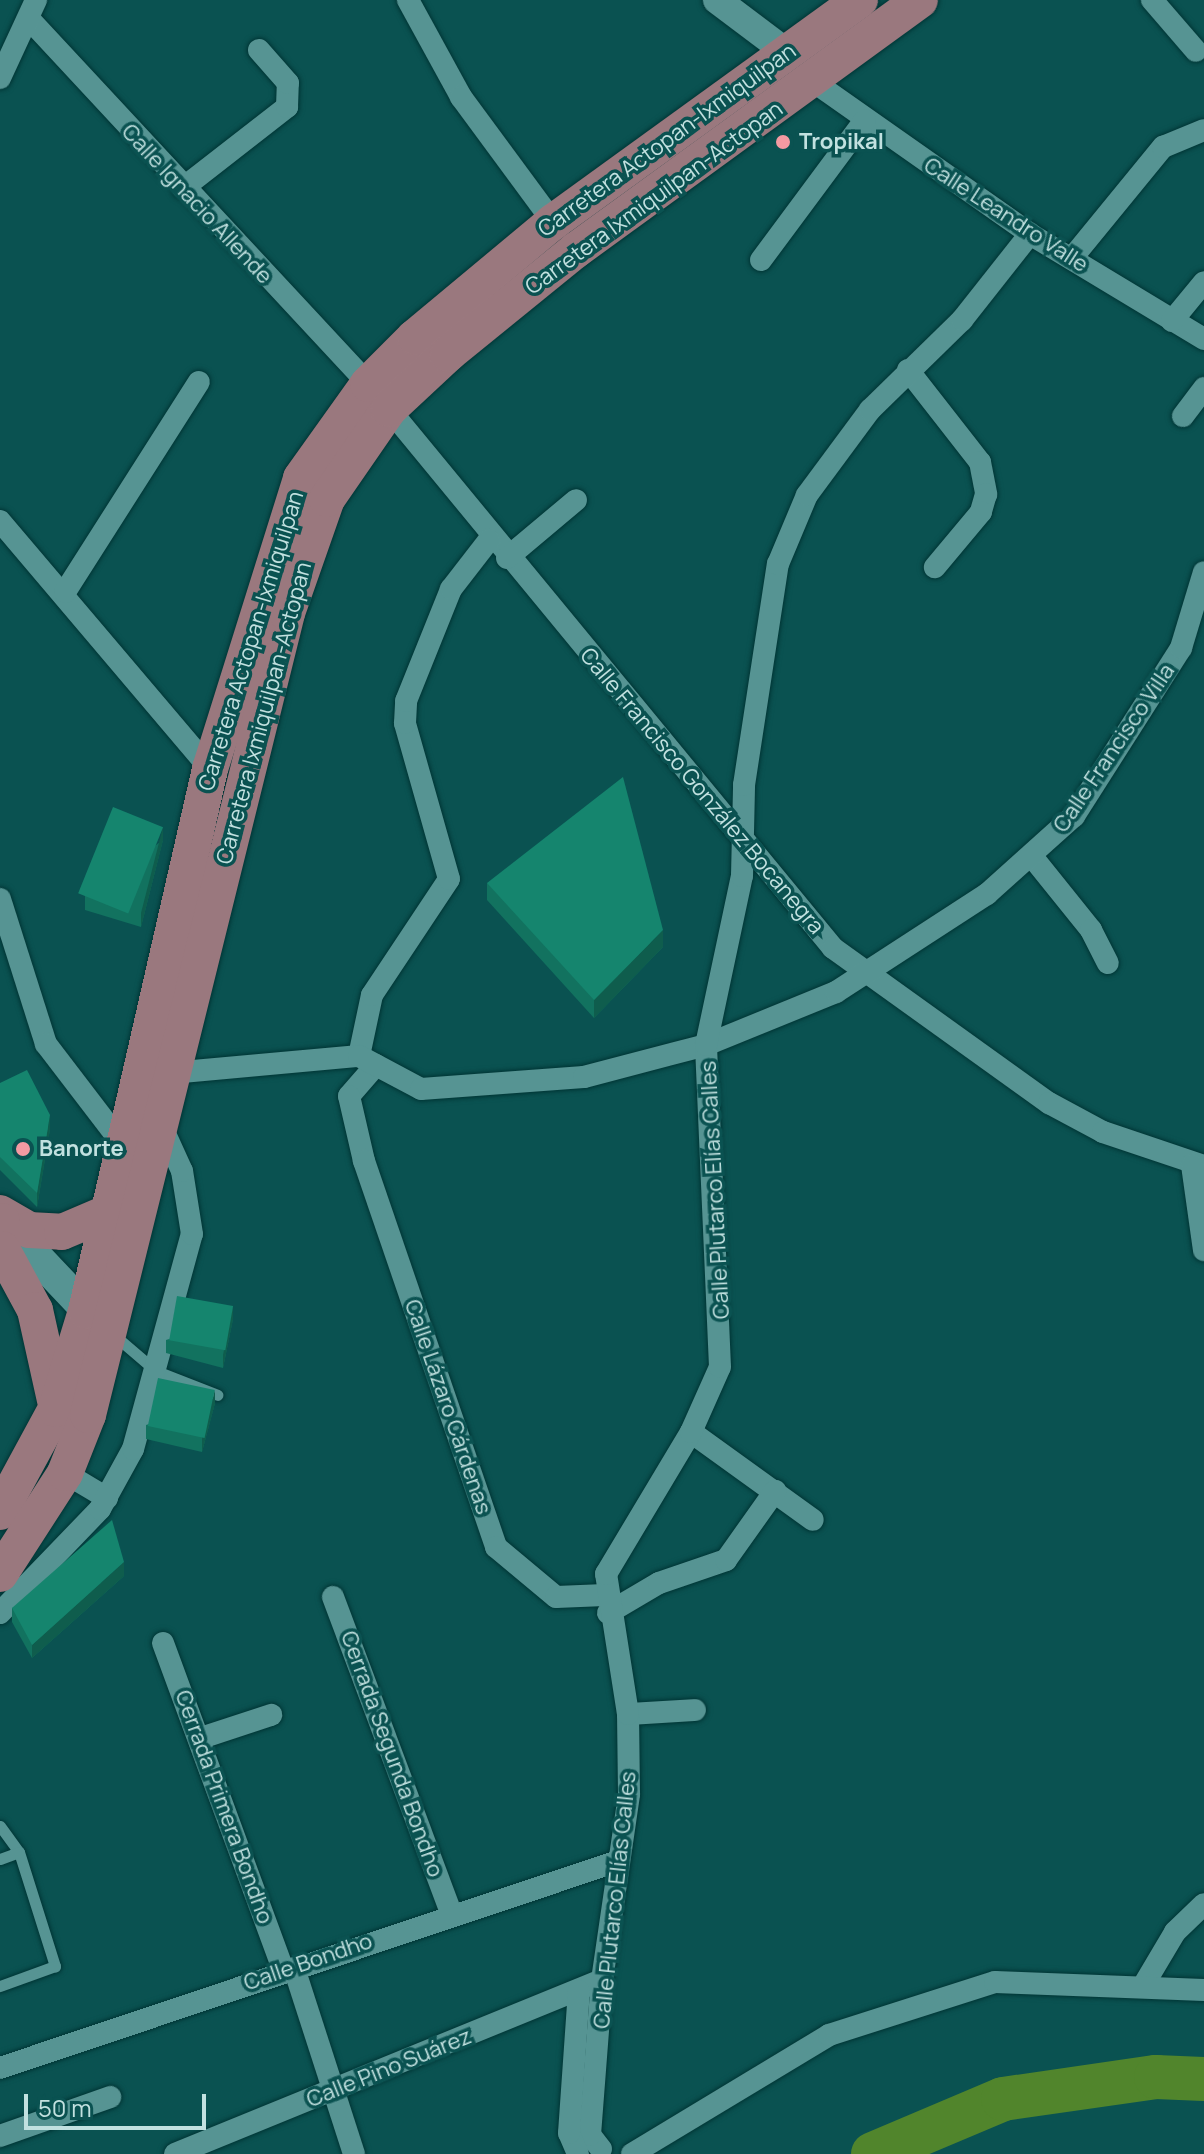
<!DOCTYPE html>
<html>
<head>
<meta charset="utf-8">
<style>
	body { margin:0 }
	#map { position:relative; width:1204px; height:2154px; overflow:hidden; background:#0a5251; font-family:Manrope,sans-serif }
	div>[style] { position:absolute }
	.river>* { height:44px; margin:-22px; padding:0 22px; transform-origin:22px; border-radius:22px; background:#51852c }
	.roads { filter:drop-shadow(0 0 2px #003535) drop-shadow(0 0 2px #003535) }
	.service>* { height:11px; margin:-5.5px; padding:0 5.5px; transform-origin:5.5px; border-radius:5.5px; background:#569493 }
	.minor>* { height:22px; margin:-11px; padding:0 11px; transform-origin:11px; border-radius:11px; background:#569493 }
	.tertiary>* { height:28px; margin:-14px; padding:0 14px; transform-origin:14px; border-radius:14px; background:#569493 }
	.secondary>* { height:32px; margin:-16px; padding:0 16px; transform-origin:16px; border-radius:16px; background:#569493 }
	.primary>* { height:36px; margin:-18px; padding:0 18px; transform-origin:18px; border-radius:18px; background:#9a787e }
	.wall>* { inset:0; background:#12725f }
	.shaded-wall>* { inset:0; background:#0f5d4d }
	.building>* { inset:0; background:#15856e; transform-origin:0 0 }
	.dots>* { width:22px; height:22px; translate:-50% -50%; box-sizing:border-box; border:4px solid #0a5251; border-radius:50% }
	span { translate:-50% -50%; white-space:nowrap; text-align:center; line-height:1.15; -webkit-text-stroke:7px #0a5251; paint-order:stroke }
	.street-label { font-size:22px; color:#c2e1e0 }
	.poi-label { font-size:22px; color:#c2e1e0; font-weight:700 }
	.left { translate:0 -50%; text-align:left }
	.scale { position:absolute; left:24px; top:2094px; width:182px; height:36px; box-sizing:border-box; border:4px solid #c2e1e0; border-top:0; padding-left:10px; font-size:24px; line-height:28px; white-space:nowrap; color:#c2e1e0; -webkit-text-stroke:6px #0a5251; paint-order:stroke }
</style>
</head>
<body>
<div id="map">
	<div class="river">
		<i style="left:873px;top:2154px;width:141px;rotate:-22.9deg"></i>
		<i style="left:1003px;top:2099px;width:155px;rotate:-8.2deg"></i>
		<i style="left:1156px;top:2077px;width:48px;rotate:2.4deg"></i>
	</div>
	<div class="roads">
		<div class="service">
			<i style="left:114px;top:1335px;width:55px;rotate:40.6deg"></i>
			<i style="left:156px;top:1371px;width:66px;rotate:21.2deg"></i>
			<i style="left:0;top:1826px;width:32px;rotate:54deg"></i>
			<i style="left:19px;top:1852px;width:120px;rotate:72.5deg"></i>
			<i style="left:55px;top:1966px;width:59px;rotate:160deg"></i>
			<i style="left:0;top:1859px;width:20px;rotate:-20deg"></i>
		</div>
		<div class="minor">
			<i style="left:408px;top:0;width:111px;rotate:61.3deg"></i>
			<i style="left:461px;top:97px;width:155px;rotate:53.6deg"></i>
			<i style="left:1152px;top:0;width:67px;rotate:49.2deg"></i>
			<i style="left:31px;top:21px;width:495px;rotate:47.1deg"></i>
			<i style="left:0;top:78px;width:86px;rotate:-65.2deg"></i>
			<i style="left:814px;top:82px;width:264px;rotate:35.1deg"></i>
			<i style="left:1030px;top:234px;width:203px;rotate:31.1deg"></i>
			<i style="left:183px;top:188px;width:132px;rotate:-37.9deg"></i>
			<i style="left:287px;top:107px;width:24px;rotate:-88deg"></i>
			<i style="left:288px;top:83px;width:44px;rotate:-131.3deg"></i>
			<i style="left:1072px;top:258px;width:144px;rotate:-50.7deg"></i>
			<i style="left:1163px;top:147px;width:44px;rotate:-22.5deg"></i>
			<i style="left:761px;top:260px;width:174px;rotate:-53.4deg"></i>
			<i style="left:1172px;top:321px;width:50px;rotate:-50.6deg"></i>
			<i style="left:908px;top:370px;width:117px;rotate:52deg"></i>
			<i style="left:980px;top:462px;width:33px;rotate:79deg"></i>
			<i style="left:986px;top:494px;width:19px;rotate:106deg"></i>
			<i style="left:981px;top:512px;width:72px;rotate:129.9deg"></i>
			<i style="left:389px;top:409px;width:698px;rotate:50.52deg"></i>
			<i style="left:833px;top:948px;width:266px;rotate:35.7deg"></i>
			<i style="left:1049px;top:1103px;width:61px;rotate:28.2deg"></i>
			<i style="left:1103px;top:1132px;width:107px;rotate:18.6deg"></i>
			<i style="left:1183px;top:416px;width:35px;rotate:-53deg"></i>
			<i style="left:0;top:521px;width:325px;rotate:49.7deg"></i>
			<i style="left:507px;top:558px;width:90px;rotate:-40deg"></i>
			<i style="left:65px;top:592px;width:249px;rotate:-57.5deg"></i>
			<i style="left:1034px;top:859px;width:91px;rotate:51.2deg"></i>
			<i style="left:1091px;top:930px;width:37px;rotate:63deg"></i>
			<i style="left:0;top:899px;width:152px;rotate:72.4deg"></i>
			<i style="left:46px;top:1044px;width:128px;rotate:52.6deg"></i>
			<i style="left:359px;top:1056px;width:62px;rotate:-78deg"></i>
			<i style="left:372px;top:995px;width:139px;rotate:-56.4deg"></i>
			<i style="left:449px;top:879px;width:162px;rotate:-105.8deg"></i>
			<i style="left:405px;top:723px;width:22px;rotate:-87deg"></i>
			<i style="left:406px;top:701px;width:121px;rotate:-68.1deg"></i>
			<i style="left:451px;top:589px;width:62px;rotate:-52.2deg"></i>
			<i style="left:376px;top:1065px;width:41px;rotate:131.1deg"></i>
			<i style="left:349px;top:1096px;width:67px;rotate:77deg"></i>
			<i style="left:364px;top:1161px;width:408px;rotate:71.1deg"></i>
			<i style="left:496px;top:1547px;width:78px;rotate:39.8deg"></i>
			<i style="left:556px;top:1597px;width:49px;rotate:-2.3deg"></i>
			<i style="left:171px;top:1073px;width:189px;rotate:-5.2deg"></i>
			<i style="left:359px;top:1056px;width:70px;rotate:28deg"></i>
			<i style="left:421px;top:1089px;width:163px;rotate:-4.2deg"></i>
			<i style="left:584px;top:1077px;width:126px;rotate:-14.7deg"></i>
			<i style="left:706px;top:1045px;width:140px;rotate:-22.2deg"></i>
			<i style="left:836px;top:992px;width:180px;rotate:-33deg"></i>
			<i style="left:987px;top:894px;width:117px;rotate:-41.9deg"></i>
			<i style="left:1074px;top:816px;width:199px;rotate:-57.5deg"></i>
			<i style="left:1181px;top:648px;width:79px;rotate:-73.2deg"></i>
			<i style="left:1192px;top:1165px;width:86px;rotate:82deg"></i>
			<i style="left:691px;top:1432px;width:150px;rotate:35.8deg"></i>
			<i style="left:65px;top:1473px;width:49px;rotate:30.8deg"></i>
			<i style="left:333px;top:1597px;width:336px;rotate:69.5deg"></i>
			<i style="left:0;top:1613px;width:144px;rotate:-46.1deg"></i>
			<i style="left:100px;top:1509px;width:68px;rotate:-61.2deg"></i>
			<i style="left:133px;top:1449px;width:223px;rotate:-74.7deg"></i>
			<i style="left:192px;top:1234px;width:64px;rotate:-99deg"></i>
			<i style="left:182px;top:1171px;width:51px;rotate:-114.5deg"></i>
			<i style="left:608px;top:1613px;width:59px;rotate:-30.5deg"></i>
			<i style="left:659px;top:1583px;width:71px;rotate:-18.9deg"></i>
			<i style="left:726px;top:1560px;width:85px;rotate:-54.6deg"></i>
			<i style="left:163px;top:1643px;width:350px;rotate:69.8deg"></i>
			<i style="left:628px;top:1714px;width:67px;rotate:-3.4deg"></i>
			<i style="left:201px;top:1738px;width:74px;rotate:-18.2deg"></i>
			<i style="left:294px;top:1968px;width:195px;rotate:72.1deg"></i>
			<i style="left:1143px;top:1986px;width:63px;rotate:-59.3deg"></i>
			<i style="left:1175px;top:1932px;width:40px;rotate:-44deg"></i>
			<i style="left:0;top:2068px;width:652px;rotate:-18.52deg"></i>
			<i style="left:0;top:2136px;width:117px;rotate:-19.5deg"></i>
			<i style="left:601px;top:2149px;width:18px;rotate:-128deg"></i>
			<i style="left:590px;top:2135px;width:155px;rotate:-85.6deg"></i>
			<i style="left:602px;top:1980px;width:188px;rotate:-81.7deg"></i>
			<i style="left:629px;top:1794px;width:80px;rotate:-90.7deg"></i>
			<i style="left:628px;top:1714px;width:142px;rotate:-98.9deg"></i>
			<i style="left:606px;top:1574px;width:165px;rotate:-59.1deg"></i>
			<i style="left:691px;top:1432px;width:71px;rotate:-66deg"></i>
			<i style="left:720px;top:1367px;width:322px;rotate:-92.5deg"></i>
			<i style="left:706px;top:1045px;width:173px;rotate:-78deg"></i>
			<i style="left:742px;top:876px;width:91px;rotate:-88.7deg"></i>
			<i style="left:744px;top:785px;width:224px;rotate:-81.3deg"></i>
			<i style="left:778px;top:564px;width:75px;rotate:-67.2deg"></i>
			<i style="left:807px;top:495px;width:106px;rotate:-53.5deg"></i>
			<i style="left:870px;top:410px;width:129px;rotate:-44.4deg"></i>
			<i style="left:962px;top:320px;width:110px;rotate:-51.7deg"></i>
			<i style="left:175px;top:2154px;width:461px;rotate:-22.2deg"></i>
			<i style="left:578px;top:2154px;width:23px;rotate:-113deg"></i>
			<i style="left:569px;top:2133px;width:142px;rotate:-86deg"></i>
			<i style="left:632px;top:2154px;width:230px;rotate:-31.1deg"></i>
			<i style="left:829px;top:2035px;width:174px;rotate:-17.7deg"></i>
			<i style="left:995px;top:1982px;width:209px;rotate:2.2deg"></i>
		</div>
		<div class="tertiary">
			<i style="left:717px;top:0;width:86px;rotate:37deg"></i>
		</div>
		<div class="secondary">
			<i style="left:0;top:1218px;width:149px;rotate:46.6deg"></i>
		</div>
		<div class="primary">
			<i style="left:0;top:1213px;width:34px;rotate:30deg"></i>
			<i style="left:29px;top:1230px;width:33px;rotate:3deg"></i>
			<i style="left:62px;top:1232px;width:49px;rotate:-22.9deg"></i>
			<i style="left:2px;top:1221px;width:28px;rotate:90deg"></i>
			<i style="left:2px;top:1249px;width:69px;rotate:61.6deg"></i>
			<i style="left:35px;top:1310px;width:92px;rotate:77.5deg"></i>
			<i style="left:0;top:1512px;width:117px;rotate:-61.5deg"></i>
			<i style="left:56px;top:1409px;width:102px;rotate:-73deg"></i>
			<i style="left:86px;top:1311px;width:556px;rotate:-77.11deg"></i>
			<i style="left:210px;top:769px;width:305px;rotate:-72.6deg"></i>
			<i style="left:301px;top:478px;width:115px;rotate:-54.5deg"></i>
			<i style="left:368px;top:384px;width:66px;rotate:-45deg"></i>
			<i style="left:415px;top:337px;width:180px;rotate:-39.8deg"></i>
			<i style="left:553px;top:222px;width:379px;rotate:-35.9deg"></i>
			<i style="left:0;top:1574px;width:120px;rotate:-57.2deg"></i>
			<i style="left:65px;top:1473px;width:62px;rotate:-68.4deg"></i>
			<i style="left:88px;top:1415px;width:826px;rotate:-76.06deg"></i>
			<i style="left:287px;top:613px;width:121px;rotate:-70.7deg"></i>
			<i style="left:327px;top:499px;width:109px;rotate:-55.4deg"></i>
			<i style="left:389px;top:409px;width:81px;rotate:-43deg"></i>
			<i style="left:448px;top:354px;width:165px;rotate:-39.1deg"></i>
			<i style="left:576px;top:250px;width:425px;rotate:-36deg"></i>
		</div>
	</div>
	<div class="wall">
		<i style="clip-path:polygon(163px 840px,141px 927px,85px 910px,85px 896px)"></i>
		<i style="clip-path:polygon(487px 883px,663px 947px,594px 1018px,487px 900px)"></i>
		<i style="clip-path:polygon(0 1083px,50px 1129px,37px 1207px,0 1170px)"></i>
		<i style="clip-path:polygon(233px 1319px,223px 1368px,166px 1353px,166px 1340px)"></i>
		<i style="clip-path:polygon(215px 1403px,202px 1452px,146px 1439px,146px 1425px)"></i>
		<i style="clip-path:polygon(124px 1576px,32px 1658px,12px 1622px,12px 1608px)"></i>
	</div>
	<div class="shaded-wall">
		<i style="clip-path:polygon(163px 827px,163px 840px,141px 927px,141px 913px)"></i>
		<i style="clip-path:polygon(663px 930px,663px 947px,594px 1018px,594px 1000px)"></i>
		<i style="clip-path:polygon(50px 1115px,50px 1129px,37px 1207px,37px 1193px)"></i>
		<i style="clip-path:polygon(233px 1306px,233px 1319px,223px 1368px,223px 1355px)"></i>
		<i style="clip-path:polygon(215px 1390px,215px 1403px,202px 1452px,202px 1439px)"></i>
		<i style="clip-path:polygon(124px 1562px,124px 1576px,32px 1658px,32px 1645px)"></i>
	</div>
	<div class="building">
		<i style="clip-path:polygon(623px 777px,663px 930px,594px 1000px,487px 883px)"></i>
		<i style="left:113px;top:807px;width:54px;height:93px;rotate:22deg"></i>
		<i style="clip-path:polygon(27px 1070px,50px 1115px,37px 1193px,0 1157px,0 1083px)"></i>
		<i style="left:177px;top:1296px;width:57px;height:45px;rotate:10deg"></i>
		<i style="left:158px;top:1378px;width:58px;height:49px;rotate:12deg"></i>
		<i style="clip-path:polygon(112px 1520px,124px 1562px,32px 1645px,12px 1608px)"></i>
	</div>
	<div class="dots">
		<i style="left:783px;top:142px;background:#f49aa2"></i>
		<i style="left:23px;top:1149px;background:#f49aa2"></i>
	</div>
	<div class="street-label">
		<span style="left:667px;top:140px;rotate:-36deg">Carretera Actopan-Ixmiquilpan</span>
		<span style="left:654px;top:198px;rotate:-36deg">Carretera Ixmiquilpan-Actopan</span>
		<span style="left:197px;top:204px;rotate:47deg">Calle Ignacio Allende</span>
		<span style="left:1006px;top:215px;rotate:33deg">Calle Leandro Valle</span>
		<span style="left:251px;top:641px;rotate:-73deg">Carretera Actopan-Ixmiquilpan</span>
		<span style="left:264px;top:713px;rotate:-75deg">Carretera Ixmiquilpan-Actopan</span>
		<span style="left:1114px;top:748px;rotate:-56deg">Calle Francisco Villa</span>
		<span style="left:702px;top:791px;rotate:50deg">Calle Francisco González Bocanegra</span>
		<span style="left:715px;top:1190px;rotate:-93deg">Calle Plutarco Elías Calles</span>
		<span style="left:448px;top:1407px;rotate:71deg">Calle Lázaro Cárdenas</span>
		<span style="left:392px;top:1754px;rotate:70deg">Cerrada Segunda Bondho</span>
		<span style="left:224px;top:1807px;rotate:70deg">Cerrada Primera Bondho</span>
		<span style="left:615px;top:1900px;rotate:-84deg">Calle Plutarco Elías Calles</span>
		<span style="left:308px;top:1962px;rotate:-19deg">Calle Bondho</span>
		<span style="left:389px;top:2068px;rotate:-22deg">Calle Pino Suárez</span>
	</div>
	<div class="poi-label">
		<span class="left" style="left:799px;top:142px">Tropikal</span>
		<span class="left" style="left:39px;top:1149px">Banorte</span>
	</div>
	<div class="scale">50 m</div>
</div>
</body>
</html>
